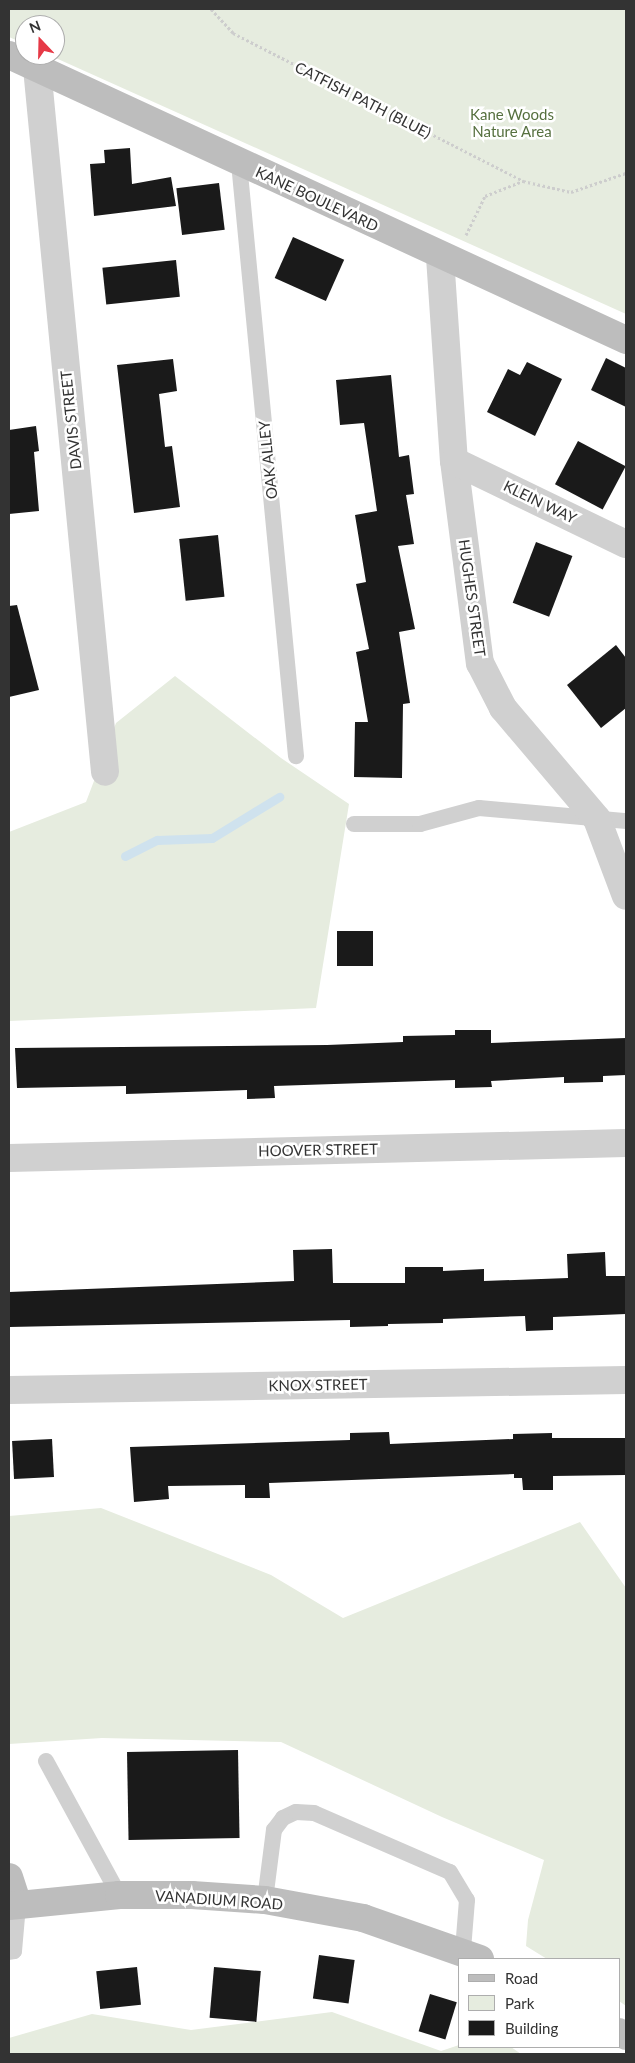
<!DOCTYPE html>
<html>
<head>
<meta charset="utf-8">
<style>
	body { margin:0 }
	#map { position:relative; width:635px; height:2063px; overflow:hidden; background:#fff; font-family:Lato,sans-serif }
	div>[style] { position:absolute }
	.green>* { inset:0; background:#e6ecdf }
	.stream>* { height:9px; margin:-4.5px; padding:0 4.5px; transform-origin:4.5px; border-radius:4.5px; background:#cfe2ee }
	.building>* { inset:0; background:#1a1a1a; transform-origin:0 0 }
	.path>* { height:3px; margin-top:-1.5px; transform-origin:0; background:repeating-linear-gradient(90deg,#cdcdcd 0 2.5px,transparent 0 5px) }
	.lane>* { height:16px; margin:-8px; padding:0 8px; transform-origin:8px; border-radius:8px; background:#d0d0d0 }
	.street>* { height:28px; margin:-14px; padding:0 14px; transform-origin:14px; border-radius:14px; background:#d0d0d0 }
	.secondary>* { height:28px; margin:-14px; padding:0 14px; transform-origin:14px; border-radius:14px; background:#bdbdbd }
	span { translate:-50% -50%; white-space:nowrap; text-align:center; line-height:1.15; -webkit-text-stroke:5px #fff; paint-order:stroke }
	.street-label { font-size:15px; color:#333 }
	.park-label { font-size:15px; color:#56703f }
	.frame { position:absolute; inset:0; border:10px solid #333; pointer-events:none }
	.legend { position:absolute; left:458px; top:1958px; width:162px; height:90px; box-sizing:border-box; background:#fff; border:1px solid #adadad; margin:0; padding:6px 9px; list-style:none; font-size:15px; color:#333 }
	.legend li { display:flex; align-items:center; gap:10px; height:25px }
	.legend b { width:25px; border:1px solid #adadad }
	.north { position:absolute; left:15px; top:15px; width:50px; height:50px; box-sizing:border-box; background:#fff; border:1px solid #adadad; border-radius:50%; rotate:339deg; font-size:14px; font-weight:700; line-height:20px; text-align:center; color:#333 }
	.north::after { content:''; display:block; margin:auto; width:18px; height:22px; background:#e63946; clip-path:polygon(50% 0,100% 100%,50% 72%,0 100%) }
</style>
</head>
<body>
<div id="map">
	<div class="green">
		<i style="clip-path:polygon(9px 9px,626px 9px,626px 314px,49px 55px,55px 55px,55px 25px,25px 25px,25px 44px,9px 37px)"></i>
		<i style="clip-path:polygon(175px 676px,281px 758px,349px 804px,316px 1008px,9px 1021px,9px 832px,86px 802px,116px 723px)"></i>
		<i style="clip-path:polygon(101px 1508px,271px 1575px,343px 1618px,580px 1522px,626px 1588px,626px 2006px,619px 2001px,619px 1959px,547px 1959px,526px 1946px,528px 1920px,544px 1860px,442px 1817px,281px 1742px,102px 1738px,9px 1744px,9px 1516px)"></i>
		<i style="clip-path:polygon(332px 2012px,441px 2051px,459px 2045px,511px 2047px,521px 2054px,9px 2054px,9px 2038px,92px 2014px,191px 2030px)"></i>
	</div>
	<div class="stream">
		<i style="left:125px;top:856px;width:36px;rotate:-27deg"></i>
		<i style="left:157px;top:840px;width:55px;rotate:-2.1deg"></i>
		<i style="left:212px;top:838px;width:79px;rotate:-31.5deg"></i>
	</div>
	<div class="building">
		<i style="clip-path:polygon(130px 148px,132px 184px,171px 177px,176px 206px,94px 216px,90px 164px,105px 163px,104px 150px)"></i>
		<i style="left:219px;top:183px;width:47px;height:43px;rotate:83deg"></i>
		<i style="left:293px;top:237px;width:56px;height:45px;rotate:24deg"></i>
		<i style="left:176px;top:260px;width:37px;height:74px;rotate:84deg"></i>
		<i style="clip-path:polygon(606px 358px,626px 368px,626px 407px,591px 390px)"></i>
		<i style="clip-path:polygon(173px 359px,177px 391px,159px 394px,165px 447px,172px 446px,180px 507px,134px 513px,117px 365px)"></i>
		<i style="clip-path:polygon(527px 362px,562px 379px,535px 436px,487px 412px,508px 369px,520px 375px)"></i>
		<i style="clip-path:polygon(391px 375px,399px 457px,409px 455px,414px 494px,406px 495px,414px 544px,398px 546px,415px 629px,399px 632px,410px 703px,403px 704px,402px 778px,354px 777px,355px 722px,368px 722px,356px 652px,369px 649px,356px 584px,366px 582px,355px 515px,377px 511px,364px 423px,340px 425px,336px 380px)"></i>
		<i style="clip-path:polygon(36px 426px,39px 451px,34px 452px,39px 511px,9px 514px,9px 430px)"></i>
		<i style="left:578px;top:441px;width:54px;height:49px;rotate:28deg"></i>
		<i style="left:218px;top:535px;width:62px;height:39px;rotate:84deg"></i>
		<i style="left:536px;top:542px;width:39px;height:65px;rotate:21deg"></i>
		<i style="clip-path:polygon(17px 605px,39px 690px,9px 697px,9px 606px)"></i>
		<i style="clip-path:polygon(616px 645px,626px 658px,626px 708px,601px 728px,567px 685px)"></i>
		<i style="left:373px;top:931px;width:35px;height:36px;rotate:90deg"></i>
		<i style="clip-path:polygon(455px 1030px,491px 1030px,491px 1043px,626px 1038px,626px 1075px,603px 1076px,603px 1082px,564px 1083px,564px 1077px,491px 1081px,492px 1087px,455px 1088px,455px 1080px,274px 1086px,275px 1098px,247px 1099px,247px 1090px,126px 1094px,126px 1086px,17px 1088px,15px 1048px,327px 1045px,403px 1042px,403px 1036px,455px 1035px)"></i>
		<i style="clip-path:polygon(332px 1249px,333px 1283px,405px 1283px,405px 1267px,443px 1267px,443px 1271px,484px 1269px,484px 1281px,568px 1278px,567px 1254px,605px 1252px,606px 1276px,626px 1276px,626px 1314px,553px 1317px,553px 1330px,526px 1331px,525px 1316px,443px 1319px,443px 1323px,388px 1324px,388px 1326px,350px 1327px,350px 1320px,9px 1327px,9px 1292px,294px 1281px,293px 1250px)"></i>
		<i style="clip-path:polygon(389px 1432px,390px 1444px,513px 1439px,513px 1434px,552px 1433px,552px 1438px,626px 1438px,626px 1475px,553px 1476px,553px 1490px,523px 1490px,522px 1478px,514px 1478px,514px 1474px,269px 1483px,270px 1498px,245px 1498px,245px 1485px,168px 1486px,169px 1499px,134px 1502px,130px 1447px,350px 1440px,350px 1433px)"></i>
		<i style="left:52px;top:1439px;width:38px;height:40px;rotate:87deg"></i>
		<i style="left:238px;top:1750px;width:88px;height:111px;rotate:89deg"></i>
		<i style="left:319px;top:1955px;width:36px;height:44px;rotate:8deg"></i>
		<i style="left:137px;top:1967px;width:38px;height:41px;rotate:84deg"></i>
		<i style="left:214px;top:1967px;width:47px;height:51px;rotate:5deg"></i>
		<i style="left:430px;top:1994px;width:28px;height:39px;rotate:17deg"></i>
	</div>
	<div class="path">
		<i style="left:211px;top:9px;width:33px;rotate:47deg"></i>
		<i style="left:233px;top:33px;width:326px;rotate:27deg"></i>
		<i style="left:466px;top:235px;width:43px;rotate:-64deg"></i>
		<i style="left:485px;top:196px;width:41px;rotate:-21.5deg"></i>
		<i style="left:523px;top:181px;width:49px;rotate:12.9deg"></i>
		<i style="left:571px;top:192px;width:58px;rotate:-19.1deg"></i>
	</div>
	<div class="lane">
		<i style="left:239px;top:163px;width:596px;rotate:84.51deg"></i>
		<i style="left:354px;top:824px;width:66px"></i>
		<i style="left:420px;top:824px;width:61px;rotate:-15.2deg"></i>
		<i style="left:479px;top:808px;width:148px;rotate:5.1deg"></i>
		<i style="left:46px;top:1761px;width:153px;rotate:61.4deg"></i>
		<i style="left:265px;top:1900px;width:71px;rotate:-82.7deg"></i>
		<i style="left:274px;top:1830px;width:15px;rotate:-53deg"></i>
		<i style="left:283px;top:1818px;width:14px;rotate:-25deg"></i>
		<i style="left:296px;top:1812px;width:18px;rotate:3deg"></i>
		<i style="left:314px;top:1813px;width:148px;rotate:23.5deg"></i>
		<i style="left:450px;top:1872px;width:33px;rotate:59deg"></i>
		<i style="left:467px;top:1900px;width:50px;rotate:94.6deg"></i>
		<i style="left:9px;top:1952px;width:5px;rotate:-11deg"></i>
		<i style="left:14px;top:1951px;width:46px;rotate:-85deg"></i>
	</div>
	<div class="street">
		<i style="left:37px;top:68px;width:707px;rotate:84.48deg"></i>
		<i style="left:440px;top:257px;width:204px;rotate:86.1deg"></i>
		<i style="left:454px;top:461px;width:204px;rotate:82.7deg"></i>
		<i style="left:480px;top:663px;width:51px;rotate:62.9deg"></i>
		<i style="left:503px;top:708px;width:145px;rotate:49.7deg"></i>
		<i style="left:597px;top:819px;width:82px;rotate:69.4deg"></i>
		<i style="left:454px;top:461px;width:191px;rotate:25.8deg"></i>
		<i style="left:9px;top:1158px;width:617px;rotate:-1.39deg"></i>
		<i style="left:9px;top:1390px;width:617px;rotate:-0.93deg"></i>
	</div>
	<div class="secondary">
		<i style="left:9px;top:55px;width:680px;rotate:24.79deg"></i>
		<i style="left:9px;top:1877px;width:29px;rotate:72deg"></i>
		<i style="left:9px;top:1906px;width:111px;rotate:-5.7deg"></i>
		<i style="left:119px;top:1895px;width:73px"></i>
		<i style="left:192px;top:1895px;width:73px;rotate:3.9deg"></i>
		<i style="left:265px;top:1900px;width:100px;rotate:10.4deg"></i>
		<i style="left:363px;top:1918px;width:124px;rotate:19.3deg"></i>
		<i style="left:619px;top:2032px;width:8px;rotate:30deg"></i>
	</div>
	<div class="street-label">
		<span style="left:363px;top:100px;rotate:27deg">CATFISH PATH (BLUE)</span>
		<span style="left:317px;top:199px;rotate:25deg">KANE BOULEVARD</span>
		<span style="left:71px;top:420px;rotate:-96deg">DAVIS STREET</span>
		<span style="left:268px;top:460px;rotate:-96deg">OAK ALLEY</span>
		<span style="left:540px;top:502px;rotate:26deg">KLEIN WAY</span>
		<span style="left:472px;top:598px;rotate:82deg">HUGHES STREET</span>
		<span style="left:318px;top:1150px;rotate:-1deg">HOOVER STREET</span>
		<span style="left:318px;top:1385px;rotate:-1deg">KNOX STREET</span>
		<span style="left:219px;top:1900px;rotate:4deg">VANADIUM ROAD</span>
	</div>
	<div class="park-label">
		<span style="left:512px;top:123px">Kane Woods<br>Nature Area</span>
	</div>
	<div class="frame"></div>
	<ul class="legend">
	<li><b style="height:6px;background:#bdbdbd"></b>Road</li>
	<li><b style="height:14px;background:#e6ecdf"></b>Park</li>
	<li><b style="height:14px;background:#1a1a1a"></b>Building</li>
	</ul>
	<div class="north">N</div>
</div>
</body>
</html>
